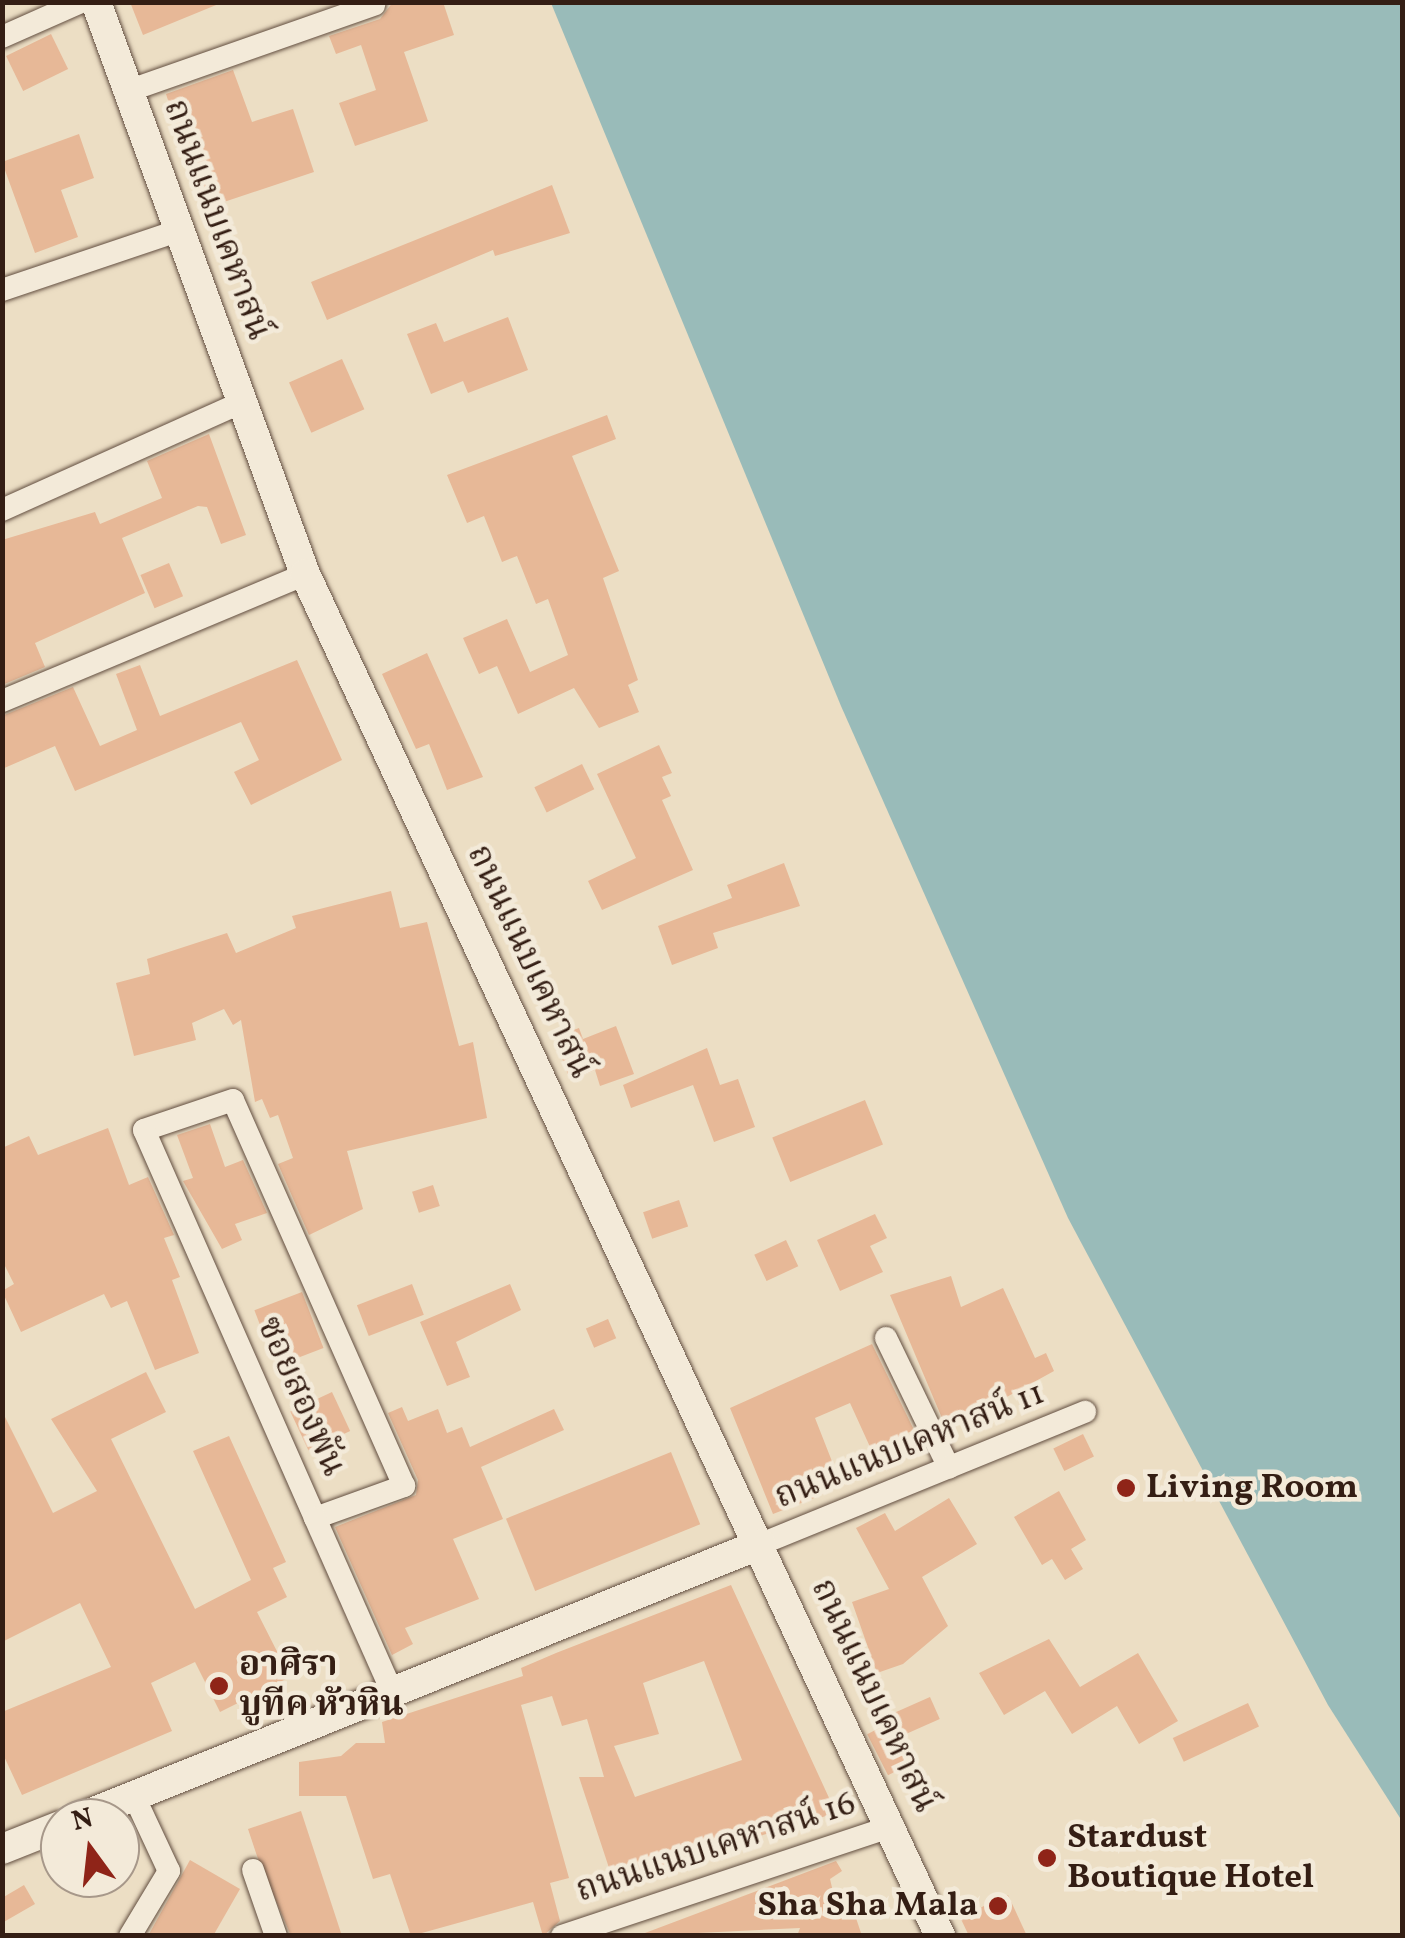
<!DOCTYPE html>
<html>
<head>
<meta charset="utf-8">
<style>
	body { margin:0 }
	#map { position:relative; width:1405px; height:1938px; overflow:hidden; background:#ecdec4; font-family:Vollkorn,"Noto Serif Thai",serif }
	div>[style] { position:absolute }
	.water>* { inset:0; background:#99bbb9 }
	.building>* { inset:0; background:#e7b897; transform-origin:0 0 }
	.roads { filter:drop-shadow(0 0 2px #624e40) drop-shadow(0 0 2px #624e40) }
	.street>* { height:22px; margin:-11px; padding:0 11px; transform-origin:11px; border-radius:11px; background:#f3ead9 }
	.secondary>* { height:30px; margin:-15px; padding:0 15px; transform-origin:15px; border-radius:15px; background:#f3ead9 }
	.dots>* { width:28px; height:28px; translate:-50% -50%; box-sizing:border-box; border:5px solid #f3ead9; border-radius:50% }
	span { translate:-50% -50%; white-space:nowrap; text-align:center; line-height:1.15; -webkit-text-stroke:9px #f3ead9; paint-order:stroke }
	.street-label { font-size:35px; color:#341e14 }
	.poi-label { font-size:35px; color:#341e14; font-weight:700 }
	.left { translate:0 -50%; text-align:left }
	.right { translate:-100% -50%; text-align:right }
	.frame { position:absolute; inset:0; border:5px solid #341e14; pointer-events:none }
	.north { position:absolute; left:40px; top:1798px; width:100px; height:100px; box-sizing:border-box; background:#f3ead9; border:2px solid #a7988a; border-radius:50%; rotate:345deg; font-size:28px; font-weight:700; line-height:40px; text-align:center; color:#341e14 }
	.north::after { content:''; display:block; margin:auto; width:35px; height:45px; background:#8f2418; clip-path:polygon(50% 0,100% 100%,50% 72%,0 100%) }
</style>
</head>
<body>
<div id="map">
	<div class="water">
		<i style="clip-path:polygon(551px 3px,1402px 3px,1402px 1821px,1328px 1705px,1068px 1218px,841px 706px)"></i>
	</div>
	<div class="building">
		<i style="clip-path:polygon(130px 2px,220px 2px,221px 3px,143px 35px)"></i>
		<i style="clip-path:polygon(393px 2px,443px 2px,454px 35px,404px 52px,428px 121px,355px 146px,339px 103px,376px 90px,361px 45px,336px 54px,329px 36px,380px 19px)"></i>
		<i style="left:51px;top:34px;width:39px;height:50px;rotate:64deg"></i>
		<i style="clip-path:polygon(233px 70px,252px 122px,293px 109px,314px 172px,203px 209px,166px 94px)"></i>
		<i style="clip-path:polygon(79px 134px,94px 178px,61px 190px,78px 237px,35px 253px,2px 162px)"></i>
		<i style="clip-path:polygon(552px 185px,570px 233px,495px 256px,493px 250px,327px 320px,311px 282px)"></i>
		<i style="clip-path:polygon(508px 317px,528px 370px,468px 393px,463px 381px,431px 394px,407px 334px,436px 323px,444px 342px)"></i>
		<i style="left:342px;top:359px;width:55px;height:58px;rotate:66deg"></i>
		<i style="clip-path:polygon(607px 415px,616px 439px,572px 456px,619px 571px,603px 578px,638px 680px,628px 685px,639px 712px,599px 728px,574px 688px,518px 714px,497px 666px,479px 674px,463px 638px,507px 619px,530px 672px,568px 655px,548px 599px,536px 604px,517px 556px,502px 562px,484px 516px,467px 523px,447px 475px)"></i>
		<i style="clip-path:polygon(209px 434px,246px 535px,221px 544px,207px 507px,198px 506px,122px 538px,145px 593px,35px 643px,45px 667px,2px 685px,2px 540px,95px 512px,100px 524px,162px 498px,147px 461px)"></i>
		<i style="left:169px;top:563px;width:36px;height:31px;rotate:67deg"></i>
		<i style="clip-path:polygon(427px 653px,483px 777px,447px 790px,429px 744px,416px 749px,382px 674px)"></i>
		<i style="clip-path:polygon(297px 660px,342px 760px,251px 805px,234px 772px,259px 760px,241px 722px,75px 791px,55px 746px,2px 769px,2px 716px,73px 687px,100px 746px,137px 730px,116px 674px,140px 665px,160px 716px)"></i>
		<i style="clip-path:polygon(659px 745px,672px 773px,662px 777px,671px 796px,662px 800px,693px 870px,602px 910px,588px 881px,636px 858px,597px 774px)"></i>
		<i style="left:582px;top:764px;width:28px;height:53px;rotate:64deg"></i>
		<i style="clip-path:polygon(784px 863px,800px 906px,713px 933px,718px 948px,672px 965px,658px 926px,732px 898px,727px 885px)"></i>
		<i style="clip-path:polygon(391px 891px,400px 928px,427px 922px,459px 1046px,473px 1042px,487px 1118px,347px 1151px,363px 1209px,309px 1235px,278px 1164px,293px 1158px,278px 1115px,270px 1118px,262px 1099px,255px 1102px,241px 1020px,233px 1025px,224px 1009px,192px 1023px,196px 1040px,134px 1056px,116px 983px,150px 974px,147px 959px,227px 933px,236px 953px,296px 928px,292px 916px)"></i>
		<i style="clip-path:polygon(616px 1026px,634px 1074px,600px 1086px,595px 1070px,570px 1080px,554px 1037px,579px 1028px,583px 1039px)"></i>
		<i style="clip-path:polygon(707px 1048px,720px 1085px,738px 1079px,755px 1127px,714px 1142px,693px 1085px,631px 1108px,623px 1085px)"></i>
		<i style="left:865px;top:1100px;width:48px;height:100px;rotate:68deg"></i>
		<i style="clip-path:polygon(210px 1124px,225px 1167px,243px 1160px,267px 1213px,235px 1224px,242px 1240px,222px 1249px,183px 1181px,193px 1178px,177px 1135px)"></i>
		<i style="clip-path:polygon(108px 1128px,129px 1185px,148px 1177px,174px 1235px,164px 1238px,180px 1277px,172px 1280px,199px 1353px,155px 1370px,127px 1301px,111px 1308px,104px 1294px,21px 1332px,2px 1291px,14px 1284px,2px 1260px,2px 1148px,29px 1136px,38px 1155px)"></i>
		<i style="left:433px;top:1185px;width:22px;height:22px;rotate:72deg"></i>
		<i style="left:679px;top:1200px;width:28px;height:38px;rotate:71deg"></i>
		<i style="clip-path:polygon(875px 1214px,887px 1238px,870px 1246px,883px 1272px,840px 1291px,817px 1240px)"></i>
		<i style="left:786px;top:1240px;width:29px;height:35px;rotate:65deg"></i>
		<i style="clip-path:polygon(951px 1276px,961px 1307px,1003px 1288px,1035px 1358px,1046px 1353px,1054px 1371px,947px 1430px,890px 1295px)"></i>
		<i style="left:412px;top:1284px;width:33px;height:59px;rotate:69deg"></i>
		<i style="clip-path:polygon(510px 1284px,521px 1310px,456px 1342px,470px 1377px,447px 1386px,420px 1322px)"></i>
		<i style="left:302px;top:1292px;width:60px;height:51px;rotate:69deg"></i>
		<i style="left:608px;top:1319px;width:21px;height:24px;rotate:67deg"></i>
		<i style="clip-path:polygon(872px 1344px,914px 1430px,871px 1449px,850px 1403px,815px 1418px,835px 1469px,807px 1480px,814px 1498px,773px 1514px,730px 1408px)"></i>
		<i style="clip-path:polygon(146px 1372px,166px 1412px,111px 1439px,195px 1609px,251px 1580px,193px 1451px,229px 1436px,286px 1562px,273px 1568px,287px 1597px,257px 1612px,290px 1677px,220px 1712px,195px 1662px,151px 1683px,172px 1731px,22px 1795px,2px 1752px,2px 1712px,111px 1667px,80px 1603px,2px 1642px,2px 1411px,53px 1513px,97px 1491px,51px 1419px)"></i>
		<i style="left:332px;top:1392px;width:43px;height:46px;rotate:65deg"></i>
		<i style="clip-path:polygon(402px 1407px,408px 1421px,438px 1409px,447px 1433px,462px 1427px,470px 1447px,554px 1409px,564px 1430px,481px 1467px,503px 1519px,453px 1539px,479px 1599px,405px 1628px,413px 1644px,392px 1655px,335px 1527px,416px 1495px,418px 1480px,388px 1413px)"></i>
		<i style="left:1083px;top:1434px;width:25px;height:33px;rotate:64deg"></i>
		<i style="left:671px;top:1452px;width:78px;height:178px;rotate:68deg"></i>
		<i style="clip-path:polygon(1059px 1491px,1086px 1540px,1071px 1549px,1083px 1569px,1065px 1580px,1052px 1559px,1042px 1565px,1014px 1517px)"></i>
		<i style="clip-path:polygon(949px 1498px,977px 1544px,922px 1577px,948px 1626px,903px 1664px,877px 1673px,852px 1602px,889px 1589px,856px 1528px,885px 1513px,895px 1531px)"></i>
		<i style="clip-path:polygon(evenodd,731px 1585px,836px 1813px,613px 1880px,579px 1777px,604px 1777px,587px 1719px,562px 1726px,552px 1696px,521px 1705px,569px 1878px,550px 1883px,560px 1921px,543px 1936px,533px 1902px,411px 1936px,390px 1874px,373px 1879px,346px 1796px,299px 1796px,299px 1762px,341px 1756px,356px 1743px,385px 1743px,382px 1722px,523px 1676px,521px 1668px,556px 1653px,731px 1585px,704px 1661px,742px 1760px,635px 1797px,614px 1746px,659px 1734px,643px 1683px,704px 1661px)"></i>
		<i style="clip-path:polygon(1049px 1639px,1080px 1687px,1138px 1653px,1178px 1721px,1139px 1744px,1117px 1706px,1072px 1734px,1045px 1691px,1004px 1715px,979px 1673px)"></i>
		<i style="left:930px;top:1697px;width:24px;height:42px;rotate:66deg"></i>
		<i style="left:1248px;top:1703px;width:26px;height:83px;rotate:65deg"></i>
		<i style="left:893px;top:1721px;width:46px;height:29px;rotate:63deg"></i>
		<i style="clip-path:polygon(301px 1811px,342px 1936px,291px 1936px,257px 1856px,248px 1829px)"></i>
		<i style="clip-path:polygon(190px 1860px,240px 1889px,213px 1936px,148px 1936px)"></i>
		<i style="clip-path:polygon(836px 1861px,842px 1871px,830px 1879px,839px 1917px,854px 1912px,862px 1936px,797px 1936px,800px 1928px,637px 1936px)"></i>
		<i style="clip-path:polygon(24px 1885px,35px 1904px,2px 1923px,2px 1898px)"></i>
		<i style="clip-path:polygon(1008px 1895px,1027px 1936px,969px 1936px,960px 1917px)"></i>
	</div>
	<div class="roads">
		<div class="street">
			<i style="left:2px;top:37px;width:86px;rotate:-23.9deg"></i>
			<i style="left:128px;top:91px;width:261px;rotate:-19.3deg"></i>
			<i style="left:2px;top:290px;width:188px;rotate:-18.6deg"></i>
			<i style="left:2px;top:510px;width:263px;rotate:-24.2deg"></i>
			<i style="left:2px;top:701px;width:329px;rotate:-22.7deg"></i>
			<i style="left:886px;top:1338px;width:144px;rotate:64.1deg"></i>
			<i style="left:315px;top:1518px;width:95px;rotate:-19.8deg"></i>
			<i style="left:404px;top:1486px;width:422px;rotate:-113.9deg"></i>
			<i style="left:233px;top:1100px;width:94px;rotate:161.4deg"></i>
			<i style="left:144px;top:1130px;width:424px;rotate:66.2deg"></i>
			<i style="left:315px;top:1518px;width:190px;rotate:66.1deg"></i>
			<i style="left:761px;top:1544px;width:350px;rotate:-22.2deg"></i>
			<i style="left:253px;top:1870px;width:70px;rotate:70.8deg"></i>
			<i style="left:130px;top:1936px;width:76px;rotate:-59deg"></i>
			<i style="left:169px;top:1871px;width:83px;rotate:-115deg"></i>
			<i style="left:562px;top:1936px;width:349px;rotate:-18.4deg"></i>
		</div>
		<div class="secondary">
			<i style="left:96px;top:2px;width:609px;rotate:69.93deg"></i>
			<i style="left:305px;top:574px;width:1503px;rotate:65deg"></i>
			<i style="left:79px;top:1818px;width:735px;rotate:-21.89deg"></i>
			<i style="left:2px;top:1849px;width:62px;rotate:-21.6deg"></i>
		</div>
	</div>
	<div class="dots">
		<i style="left:1126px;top:1488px;background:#8f2418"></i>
		<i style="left:219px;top:1686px;background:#8f2418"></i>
		<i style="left:1047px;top:1858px;background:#8f2418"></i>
		<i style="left:998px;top:1906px;background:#8f2418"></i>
	</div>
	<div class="street-label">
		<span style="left:216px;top:220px;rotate:70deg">ถนนแนบเคหาสน์</span>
		<span style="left:529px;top:962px;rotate:65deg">ถนนแนบเคหาสน์</span>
		<span style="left:300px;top:1397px;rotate:66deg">ซอยสองพัน</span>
		<span style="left:910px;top:1446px;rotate:-22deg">ถนนแนบเคหาสน์ 11</span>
		<span style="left:873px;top:1696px;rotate:65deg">ถนนแนบเคหาสน์</span>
		<span style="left:716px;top:1848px;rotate:-18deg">ถนนแนบเคหาสน์ 16</span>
	</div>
	<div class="poi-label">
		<span class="left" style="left:1146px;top:1488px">Living Room</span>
		<span class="left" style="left:239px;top:1686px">อาศิรา<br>บูทีค หัวหิน</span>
		<span class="left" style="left:1067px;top:1858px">Stardust<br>Boutique Hotel</span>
		<span class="right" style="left:978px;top:1906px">Sha Sha Mala</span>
	</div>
	<div class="frame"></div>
	<div class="north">N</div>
</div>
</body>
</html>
